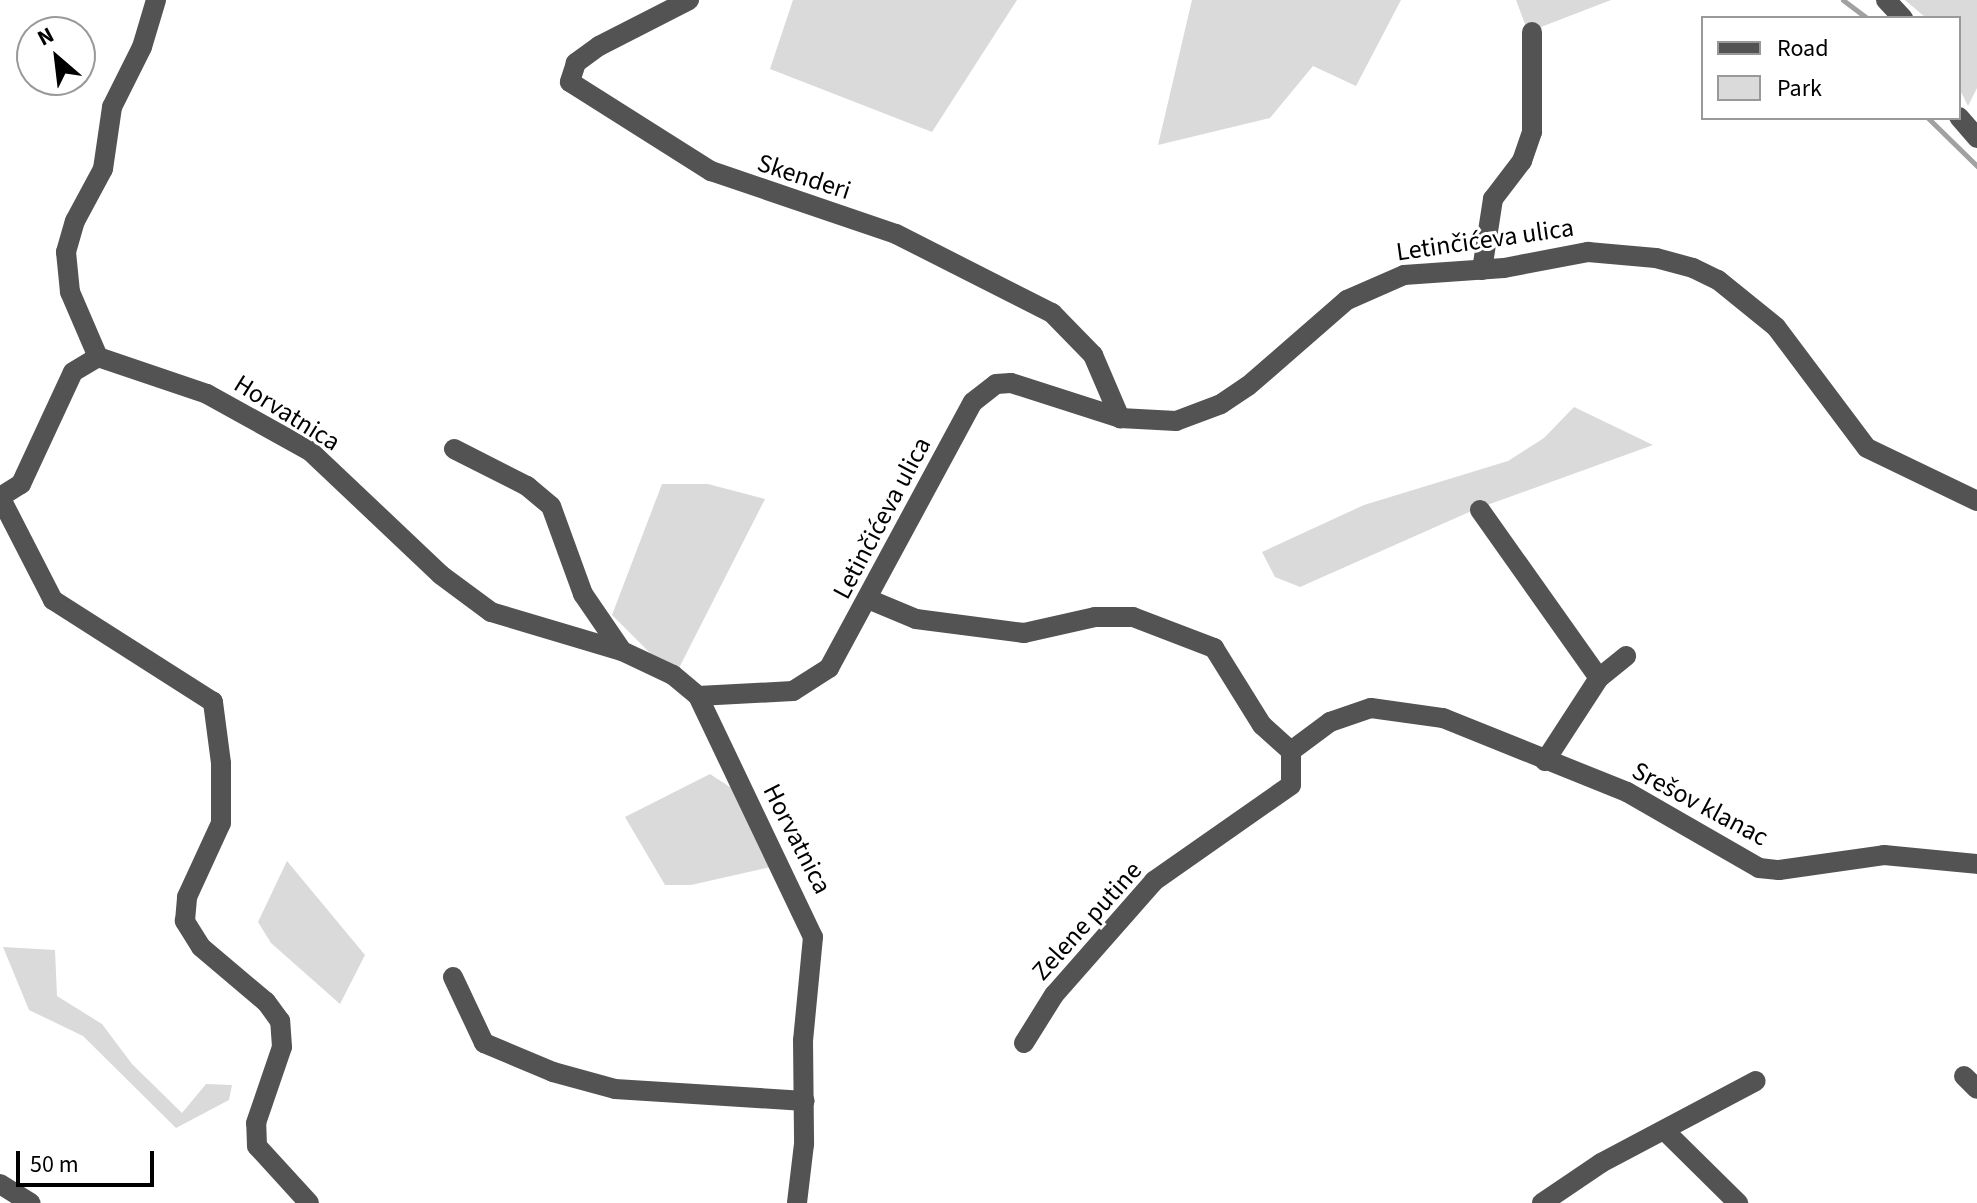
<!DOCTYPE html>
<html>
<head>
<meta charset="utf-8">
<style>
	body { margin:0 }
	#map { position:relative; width:1977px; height:1203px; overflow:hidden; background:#fff; font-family:"Source Sans 3",sans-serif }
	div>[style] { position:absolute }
	.green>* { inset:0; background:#dadada }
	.stream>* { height:5px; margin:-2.5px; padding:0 2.5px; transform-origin:2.5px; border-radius:2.5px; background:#a1a1a1 }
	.minor>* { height:20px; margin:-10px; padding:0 10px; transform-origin:10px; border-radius:10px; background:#535353 }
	span { translate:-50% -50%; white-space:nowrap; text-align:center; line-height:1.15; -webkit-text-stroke:6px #fff; paint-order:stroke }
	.street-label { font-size:26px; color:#000 }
	.legend { position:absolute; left:1701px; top:16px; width:260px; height:104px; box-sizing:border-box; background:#fff; border:2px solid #999; margin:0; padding:10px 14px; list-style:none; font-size:24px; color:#000 }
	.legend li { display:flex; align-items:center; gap:16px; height:40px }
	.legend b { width:40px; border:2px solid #999 }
	.north { position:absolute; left:16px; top:16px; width:80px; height:80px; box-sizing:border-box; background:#fff; border:2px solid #999; border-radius:50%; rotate:332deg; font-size:22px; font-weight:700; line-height:32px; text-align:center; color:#000 }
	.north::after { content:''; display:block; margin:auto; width:28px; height:36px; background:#000; clip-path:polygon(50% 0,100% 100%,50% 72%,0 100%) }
	.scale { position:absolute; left:16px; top:1151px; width:138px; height:36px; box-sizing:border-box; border:4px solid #000; border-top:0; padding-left:10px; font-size:24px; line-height:28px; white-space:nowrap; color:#000; -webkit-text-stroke:6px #fff; paint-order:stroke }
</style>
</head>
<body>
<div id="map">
	<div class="green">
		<i style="clip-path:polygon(793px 0,1017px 0,932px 132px,770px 69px)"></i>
		<i style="clip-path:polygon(1192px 0,1401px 0,1356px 86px,1313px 66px,1270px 118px,1158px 145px)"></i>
		<i style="clip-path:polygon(1516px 0,1611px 0,1528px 32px)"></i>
		<i style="clip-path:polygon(1905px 0,1977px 0,1977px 88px,1968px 106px,1959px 88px,1959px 18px,1926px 18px)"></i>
		<i style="clip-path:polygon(1574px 407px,1653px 445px,1476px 509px,1300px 587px,1275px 577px,1262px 552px,1364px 505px,1508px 461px,1544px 438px)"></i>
		<i style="clip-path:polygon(662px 484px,708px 484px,765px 499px,678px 670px,651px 654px,612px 615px)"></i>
		<i style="clip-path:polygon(710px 774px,736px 791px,775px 866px,691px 885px,665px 885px,625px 817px)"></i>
		<i style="clip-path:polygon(287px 861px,365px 955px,340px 1004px,271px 943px,258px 922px)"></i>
		<i style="clip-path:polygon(3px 947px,55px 950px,57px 996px,102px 1024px,132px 1064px,182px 1113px,206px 1084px,232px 1085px,229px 1100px,176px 1128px,83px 1036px,29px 1010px)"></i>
	</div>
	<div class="stream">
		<i style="left:1843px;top:0;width:30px;rotate:37deg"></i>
		<i style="left:1928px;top:118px;width:69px;rotate:44.4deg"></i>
	</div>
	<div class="minor">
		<i style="left:689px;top:0;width:101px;rotate:152.9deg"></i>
		<i style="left:599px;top:46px;width:29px;rotate:144deg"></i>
		<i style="left:576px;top:63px;width:20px;rotate:108deg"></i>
		<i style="left:570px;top:82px;width:167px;rotate:32.3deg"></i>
		<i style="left:711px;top:171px;width:195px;rotate:18.8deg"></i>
		<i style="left:896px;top:234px;width:175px;rotate:26.9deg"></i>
		<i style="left:1052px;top:313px;width:59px;rotate:45.7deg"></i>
		<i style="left:1093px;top:355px;width:69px;rotate:66.8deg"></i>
		<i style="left:1886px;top:0;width:25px;rotate:47deg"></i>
		<i style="left:1959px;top:117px;width:28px;rotate:49deg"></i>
		<i style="left:1482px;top:270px;width:72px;rotate:-81.2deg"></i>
		<i style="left:1493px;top:199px;width:48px;rotate:-52.7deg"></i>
		<i style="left:1522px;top:161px;width:31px;rotate:-71deg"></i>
		<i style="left:1532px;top:132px;width:100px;rotate:-90deg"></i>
		<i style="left:98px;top:357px;width:71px;rotate:-113.3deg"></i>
		<i style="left:70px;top:292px;width:40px;rotate:-95.7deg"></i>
		<i style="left:66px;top:252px;width:32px;rotate:-74deg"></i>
		<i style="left:75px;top:221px;width:59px;rotate:-61.7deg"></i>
		<i style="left:103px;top:169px;width:63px;rotate:-81.7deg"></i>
		<i style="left:112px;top:107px;width:67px;rotate:-63.4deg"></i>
		<i style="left:142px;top:47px;width:49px;rotate:-73.4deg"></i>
		<i style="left:454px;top:449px;width:82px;rotate:26.9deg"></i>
		<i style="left:527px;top:486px;width:31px;rotate:40deg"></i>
		<i style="left:551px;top:506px;width:94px;rotate:70deg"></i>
		<i style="left:583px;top:594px;width:69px;rotate:55.6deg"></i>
		<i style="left:1480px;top:510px;width:206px;rotate:54.7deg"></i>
		<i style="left:868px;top:599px;width:52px;rotate:22.6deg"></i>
		<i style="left:916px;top:619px;width:109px;rotate:7.4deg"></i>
		<i style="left:1024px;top:633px;width:73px;rotate:-12.7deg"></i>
		<i style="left:1095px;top:617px;width:38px"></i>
		<i style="left:1133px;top:617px;width:87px;rotate:20.9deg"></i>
		<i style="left:1214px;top:648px;width:91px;rotate:58.1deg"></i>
		<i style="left:1262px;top:725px;width:39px;rotate:42deg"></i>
		<i style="left:1291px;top:751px;width:49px;rotate:-36.6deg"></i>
		<i style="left:1330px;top:722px;width:43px;rotate:-18.9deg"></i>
		<i style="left:1371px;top:708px;width:73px;rotate:7.9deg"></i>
		<i style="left:1443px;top:718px;width:198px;rotate:21.9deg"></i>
		<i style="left:1627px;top:792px;width:152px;rotate:29.9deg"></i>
		<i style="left:1759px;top:868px;width:20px;rotate:6deg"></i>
		<i style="left:1779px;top:870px;width:106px;rotate:-8.1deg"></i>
		<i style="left:1884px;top:855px;width:93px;rotate:5.5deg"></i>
		<i style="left:698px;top:696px;width:95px;rotate:-3deg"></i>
		<i style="left:793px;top:691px;width:43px;rotate:-32.6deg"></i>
		<i style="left:829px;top:668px;width:302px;rotate:-61.6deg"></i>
		<i style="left:973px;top:402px;width:29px;rotate:-38deg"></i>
		<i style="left:996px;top:384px;width:15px;rotate:-4deg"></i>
		<i style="left:1011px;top:383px;width:114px;rotate:17.8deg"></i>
		<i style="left:1120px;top:418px;width:56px;rotate:3.1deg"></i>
		<i style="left:1176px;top:421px;width:48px;rotate:-20.7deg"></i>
		<i style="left:1221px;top:404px;width:32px;rotate:-34deg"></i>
		<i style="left:1248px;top:386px;width:131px;rotate:-41deg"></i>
		<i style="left:1347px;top:300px;width:62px;rotate:-23.7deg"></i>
		<i style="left:1404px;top:275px;width:100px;rotate:-4deg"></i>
		<i style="left:1504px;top:268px;width:86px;rotate:-10.8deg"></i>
		<i style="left:1588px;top:252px;width:68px;rotate:5deg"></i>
		<i style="left:1656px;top:258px;width:38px;rotate:15deg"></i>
		<i style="left:1693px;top:268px;width:28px;rotate:26deg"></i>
		<i style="left:1718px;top:280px;width:75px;rotate:39deg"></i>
		<i style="left:1776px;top:327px;width:151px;rotate:53.1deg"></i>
		<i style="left:1867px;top:448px;width:122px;rotate:25.7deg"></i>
		<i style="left:1545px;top:761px;width:99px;rotate:-57deg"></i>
		<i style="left:1599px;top:678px;width:35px;rotate:-39deg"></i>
		<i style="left:453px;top:977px;width:73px;rotate:64.8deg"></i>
		<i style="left:484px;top:1043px;width:75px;rotate:22.8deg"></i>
		<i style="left:553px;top:1072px;width:64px;rotate:15.3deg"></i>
		<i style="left:615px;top:1089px;width:190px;rotate:3.6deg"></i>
		<i style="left:1024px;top:1043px;width:57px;rotate:-58deg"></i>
		<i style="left:1054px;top:995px;width:152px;rotate:-48.7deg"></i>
		<i style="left:1154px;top:881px;width:167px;rotate:-35deg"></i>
		<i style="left:1291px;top:785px;width:34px;rotate:-90deg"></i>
		<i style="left:1964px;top:1076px;width:18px;rotate:45deg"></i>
		<i style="left:1665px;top:1131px;width:103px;rotate:44.6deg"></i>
		<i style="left:0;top:1184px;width:36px;rotate:32deg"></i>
		<i style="left:309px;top:1203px;width:77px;rotate:-132.4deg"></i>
		<i style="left:257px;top:1146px;width:23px;rotate:-92deg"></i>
		<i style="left:256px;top:1123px;width:80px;rotate:-71.1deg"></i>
		<i style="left:282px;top:1047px;width:26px;rotate:-94deg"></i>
		<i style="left:280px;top:1021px;width:24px;rotate:-126deg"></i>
		<i style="left:266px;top:1002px;width:85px;rotate:-139.8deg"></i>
		<i style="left:201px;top:947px;width:31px;rotate:-122deg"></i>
		<i style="left:185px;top:921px;width:24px;rotate:-85deg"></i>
		<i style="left:187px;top:897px;width:81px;rotate:-65.3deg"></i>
		<i style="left:221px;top:823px;width:60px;rotate:-90deg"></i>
		<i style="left:221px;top:763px;width:62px;rotate:-97.5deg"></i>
		<i style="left:213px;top:702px;width:190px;rotate:-147.5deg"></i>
		<i style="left:53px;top:600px;width:116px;rotate:-117.2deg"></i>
		<i style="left:0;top:497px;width:25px;rotate:-32deg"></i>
		<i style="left:21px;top:484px;width:123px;rotate:-65.1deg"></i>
		<i style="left:73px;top:372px;width:29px;rotate:-31deg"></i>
		<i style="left:98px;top:357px;width:115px;rotate:18.7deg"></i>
		<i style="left:207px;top:394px;width:118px;rotate:29deg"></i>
		<i style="left:310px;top:451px;width:180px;rotate:43.4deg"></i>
		<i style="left:441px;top:575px;width:62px;rotate:36.5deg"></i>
		<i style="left:491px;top:612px;width:137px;rotate:16.6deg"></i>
		<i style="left:622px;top:651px;width:56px;rotate:25.2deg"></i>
		<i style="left:673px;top:675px;width:33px;rotate:40deg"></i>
		<i style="left:698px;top:696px;width:267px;rotate:64.5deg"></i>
		<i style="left:813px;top:937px;width:103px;rotate:95.5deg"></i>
		<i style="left:803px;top:1040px;width:104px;rotate:89.4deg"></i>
		<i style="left:804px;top:1144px;width:59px;rotate:96.8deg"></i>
		<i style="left:1542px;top:1203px;width:71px;rotate:-34.1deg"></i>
		<i style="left:1601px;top:1163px;width:175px;rotate:-27.9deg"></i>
	</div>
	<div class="street-label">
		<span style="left:804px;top:177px;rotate:18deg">Skenderi</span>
		<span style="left:1485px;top:240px;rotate:-8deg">Letinčićeva ulica</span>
		<span style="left:287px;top:413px;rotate:32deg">Horvatnica</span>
		<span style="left:882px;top:518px;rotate:-62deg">Letinčićeva ulica</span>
		<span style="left:1700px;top:804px;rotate:28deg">Srešov klanac</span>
		<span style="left:797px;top:839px;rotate:63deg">Horvatnica</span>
		<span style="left:1087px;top:921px;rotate:-48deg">Zelene putine</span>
	</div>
	<ul class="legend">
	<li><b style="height:10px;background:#535353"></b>Road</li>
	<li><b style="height:22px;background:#dadada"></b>Park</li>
	</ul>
	<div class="north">N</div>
	<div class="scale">50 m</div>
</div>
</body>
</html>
